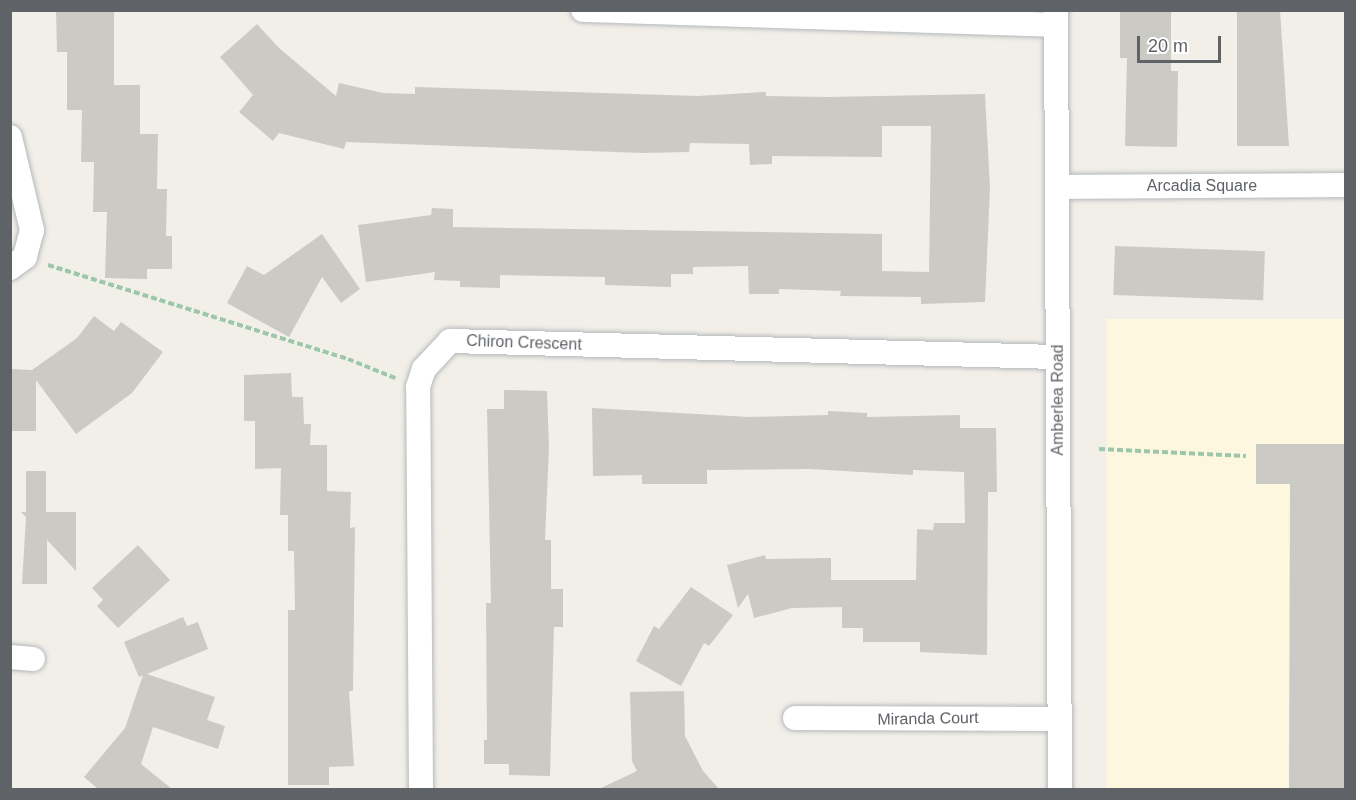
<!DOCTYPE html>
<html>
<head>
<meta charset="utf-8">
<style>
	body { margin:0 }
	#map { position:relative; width:1356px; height:800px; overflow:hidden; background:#f1efe8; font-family:Arial,sans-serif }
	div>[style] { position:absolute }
	.commercial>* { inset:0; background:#fef7e0; transform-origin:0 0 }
	.building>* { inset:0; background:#cccac5; transform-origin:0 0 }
	.path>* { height:4px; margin-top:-2px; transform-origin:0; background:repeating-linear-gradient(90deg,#9cc7a9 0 6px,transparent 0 9px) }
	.roads { filter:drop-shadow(0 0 2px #b5b8bc) drop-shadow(0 0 2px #b5b8bc) }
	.street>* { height:24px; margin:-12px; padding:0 12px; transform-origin:12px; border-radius:12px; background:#fff }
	span { translate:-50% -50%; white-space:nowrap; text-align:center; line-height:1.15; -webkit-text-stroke:4.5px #fff; paint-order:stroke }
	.street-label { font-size:16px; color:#5f6368 }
	.frame { position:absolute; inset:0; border:12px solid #5f6368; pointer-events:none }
	.scale { position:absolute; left:1137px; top:36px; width:84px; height:27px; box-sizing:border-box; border:3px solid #5f6368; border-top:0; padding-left:8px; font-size:18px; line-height:21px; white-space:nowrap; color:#5f6368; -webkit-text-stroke:4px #fff; paint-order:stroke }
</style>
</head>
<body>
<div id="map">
	<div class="commercial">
		<i style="left:1107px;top:319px;width:238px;height:470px"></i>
	</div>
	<div class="building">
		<i style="clip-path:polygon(56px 10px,114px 10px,114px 85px,140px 85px,140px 134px,158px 134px,157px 189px,167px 189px,166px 236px,172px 236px,172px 269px,147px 269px,147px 279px,105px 278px,107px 212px,93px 212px,94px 162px,81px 162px,82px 110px,67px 110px,67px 52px,57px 52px)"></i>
		<i style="clip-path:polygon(1120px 10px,1171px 10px,1171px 71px,1178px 71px,1177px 147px,1125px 146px,1127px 58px,1120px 58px)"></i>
		<i style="clip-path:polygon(1237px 10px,1280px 10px,1289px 146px,1237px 146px)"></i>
		<i style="clip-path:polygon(257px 24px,279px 48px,336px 96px,339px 83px,383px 93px,415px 94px,415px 87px,698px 96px,766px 92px,766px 96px,827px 97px,985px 94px,990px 188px,985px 302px,921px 304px,921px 297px,840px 296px,841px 291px,779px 289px,779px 294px,749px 294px,748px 266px,693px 267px,693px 274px,671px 274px,671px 287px,605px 285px,605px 277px,500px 275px,500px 288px,460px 287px,460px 281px,434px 280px,435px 272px,366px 282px,358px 225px,431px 215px,432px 208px,453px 209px,453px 227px,882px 234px,882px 271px,929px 272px,931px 126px,882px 126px,882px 157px,772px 156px,772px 164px,750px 165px,749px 144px,690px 143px,689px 152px,642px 153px,346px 142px,344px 149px,279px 133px,273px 141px,239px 112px,253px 95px,220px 57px)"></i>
		<i style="clip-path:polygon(322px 234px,360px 289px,341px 303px,322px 277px,289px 337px,227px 303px,247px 266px,264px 275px)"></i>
		<i style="left:1115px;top:246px;width:150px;height:49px;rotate:2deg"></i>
		<i style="clip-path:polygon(94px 316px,114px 331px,121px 322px,163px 352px,132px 393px,76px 434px,36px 380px,36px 431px,10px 431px,10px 369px,32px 370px,77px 338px)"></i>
		<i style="clip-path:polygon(291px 373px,292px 397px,303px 397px,304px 424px,311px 424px,310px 445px,327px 445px,327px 491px,351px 492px,350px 528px,355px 527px,353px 691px,349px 691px,354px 766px,329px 767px,329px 785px,288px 785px,288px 610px,295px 610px,294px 551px,288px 551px,288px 515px,280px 515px,281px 468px,255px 469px,255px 421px,244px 421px,244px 375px)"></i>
		<i style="clip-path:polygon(504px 390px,547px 391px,549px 447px,545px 540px,551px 540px,551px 589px,563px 589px,563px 627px,554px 627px,550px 776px,509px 775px,509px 764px,484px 764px,484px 740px,487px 740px,486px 603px,491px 603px,487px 409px,504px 409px)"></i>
		<i style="clip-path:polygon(592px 408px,749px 417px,828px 415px,828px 411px,867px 413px,867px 417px,960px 415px,960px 428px,996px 428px,997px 492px,988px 492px,987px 655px,920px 652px,920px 642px,863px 642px,863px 628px,842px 628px,842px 607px,792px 608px,754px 618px,748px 594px,738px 608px,727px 565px,765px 555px,766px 559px,831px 558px,831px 580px,916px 580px,917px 529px,933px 530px,934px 523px,965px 523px,964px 472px,913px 470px,913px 475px,809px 469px,707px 470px,707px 484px,642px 484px,642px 475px,593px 476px)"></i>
		<i style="clip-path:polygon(1256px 444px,1346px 444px,1346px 789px,1289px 789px,1290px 484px,1256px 484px)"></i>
		<i style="clip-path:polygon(26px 471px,46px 471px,46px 512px,76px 512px,76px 571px,47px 540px,47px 584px,22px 584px,26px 517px,21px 512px,26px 512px)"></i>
		<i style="clip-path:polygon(138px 545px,170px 580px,118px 628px,97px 606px,103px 600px,92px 588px)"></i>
		<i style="clip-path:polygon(691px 587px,733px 615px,709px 646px,704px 643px,681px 686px,636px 661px,654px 626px,659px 629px)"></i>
		<i style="clip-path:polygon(183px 617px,187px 626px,198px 622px,208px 649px,147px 674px,215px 697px,207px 720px,225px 726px,218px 749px,153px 727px,141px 764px,172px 789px,98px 789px,84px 777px,125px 728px,143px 675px,139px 677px,124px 642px)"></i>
		<i style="clip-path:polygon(684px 691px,685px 736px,703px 771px,719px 789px,599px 789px,637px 771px,632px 761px,630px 692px)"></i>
	</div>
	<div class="path">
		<i style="left:48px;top:265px;width:314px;rotate:17.4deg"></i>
		<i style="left:348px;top:359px;width:51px;rotate:22deg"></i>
		<i style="left:1099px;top:449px;width:147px;rotate:2.7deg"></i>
	</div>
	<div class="roads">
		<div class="street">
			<i style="left:583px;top:10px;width:473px;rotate:1.8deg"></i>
			<i style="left:1056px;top:10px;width:780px;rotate:89.71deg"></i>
			<i style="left:10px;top:137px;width:96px;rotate:76.7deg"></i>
			<i style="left:32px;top:230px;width:28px;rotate:105deg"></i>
			<i style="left:25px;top:257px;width:19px;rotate:144deg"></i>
			<i style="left:1058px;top:187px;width:288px;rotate:-0.4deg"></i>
			<i style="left:10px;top:657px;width:23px;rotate:5deg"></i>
			<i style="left:795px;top:718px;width:265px;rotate:0.2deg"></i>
			<i style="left:421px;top:790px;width:403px;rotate:-90.4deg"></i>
			<i style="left:418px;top:387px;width:19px;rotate:-72deg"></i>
			<i style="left:424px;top:369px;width:38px;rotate:-47deg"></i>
			<i style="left:450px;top:341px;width:607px;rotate:1.51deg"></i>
		</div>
	</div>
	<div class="street-label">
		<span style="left:1202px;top:186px">Arcadia Square</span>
		<span style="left:524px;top:343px;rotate:2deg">Chiron Crescent</span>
		<span style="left:1058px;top:400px;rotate:-90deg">Amberlea Road</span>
		<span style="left:928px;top:719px;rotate:-1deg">Miranda Court</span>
	</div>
	<div class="frame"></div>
	<div class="scale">20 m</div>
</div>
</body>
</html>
